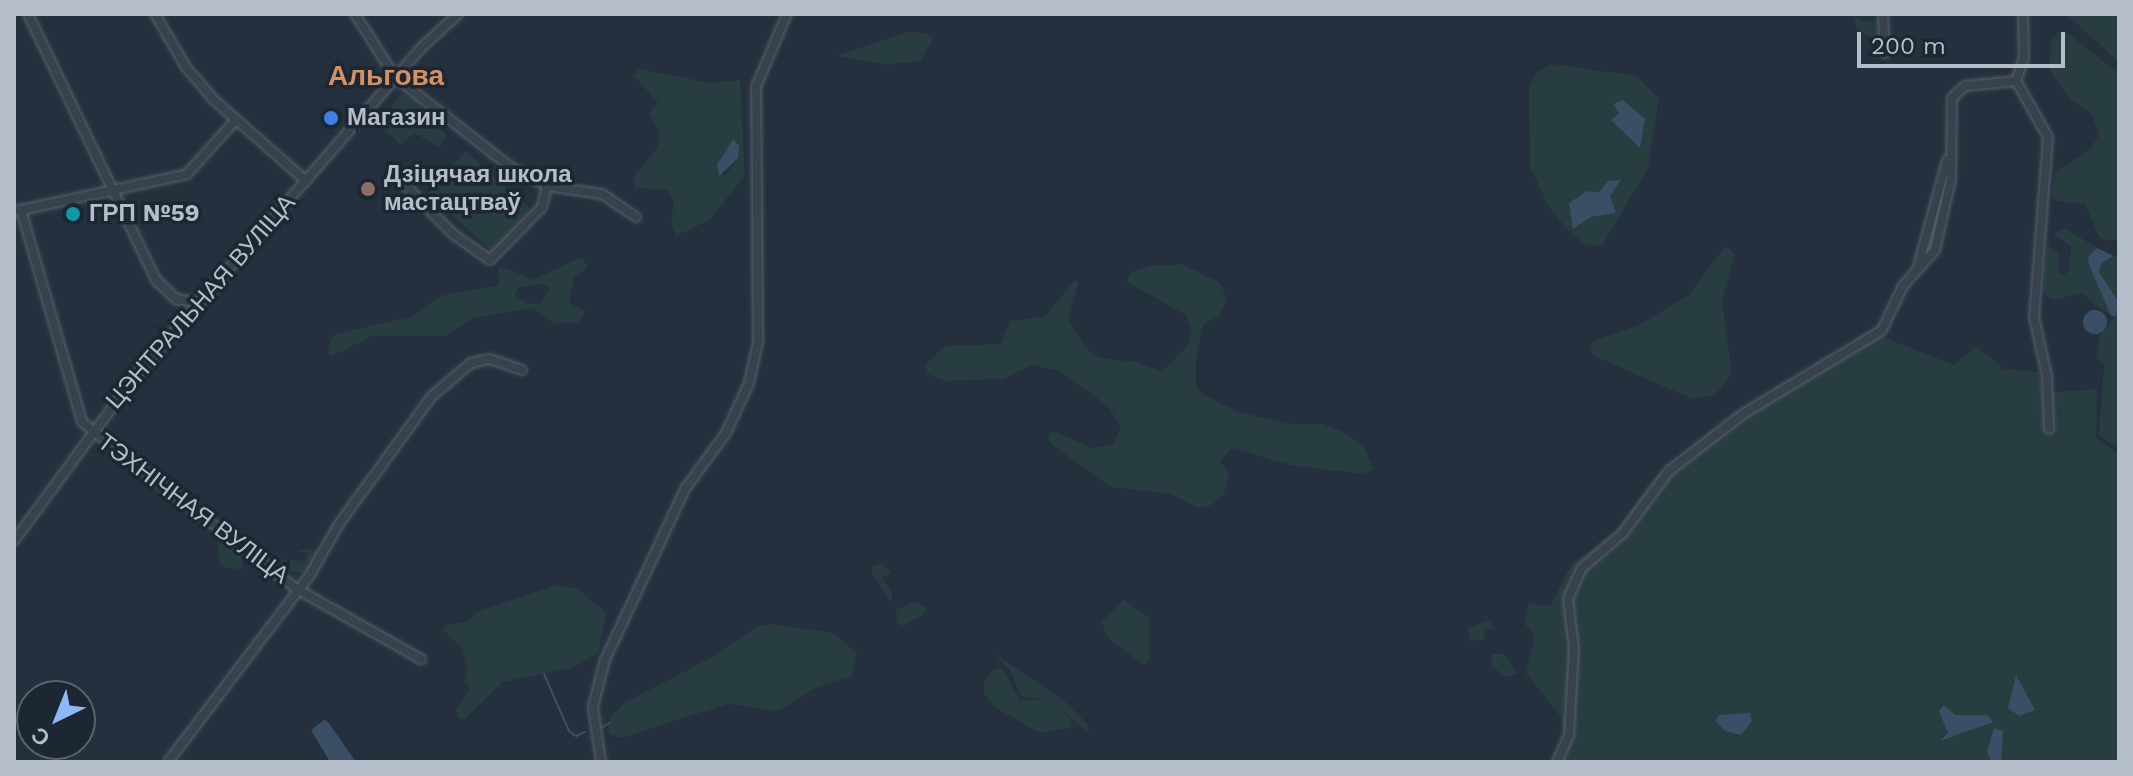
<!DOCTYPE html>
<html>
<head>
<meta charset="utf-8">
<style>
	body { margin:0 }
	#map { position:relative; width:2133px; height:776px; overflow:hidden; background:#25303e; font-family:"Work Sans",sans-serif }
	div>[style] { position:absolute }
	.green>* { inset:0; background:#273d3f; transform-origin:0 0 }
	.water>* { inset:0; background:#3a4f66 }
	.round { border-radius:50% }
	.stream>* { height:2px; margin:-1px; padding:0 1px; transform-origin:1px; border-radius:1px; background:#3a4f66 }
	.roads { filter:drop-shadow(0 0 2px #56606c) drop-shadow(0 0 2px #56606c) }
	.minor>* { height:8px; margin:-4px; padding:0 4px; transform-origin:4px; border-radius:4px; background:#38424e }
	.dots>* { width:22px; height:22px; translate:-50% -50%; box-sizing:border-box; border:4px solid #1d2733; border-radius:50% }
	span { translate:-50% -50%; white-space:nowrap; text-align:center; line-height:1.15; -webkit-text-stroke:7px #1d2733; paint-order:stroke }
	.poi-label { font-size:24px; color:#b4bdc9; font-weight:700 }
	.left { translate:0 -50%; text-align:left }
	.street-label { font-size:24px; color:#b4bdc9 }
	.quarter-label { font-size:28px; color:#d39165; font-weight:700 }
	.frame { position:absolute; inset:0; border:16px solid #b4bdc9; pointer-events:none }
	.north { position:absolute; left:16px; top:680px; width:80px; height:80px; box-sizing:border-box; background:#1d2733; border:2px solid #59636f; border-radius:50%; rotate:223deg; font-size:22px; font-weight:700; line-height:32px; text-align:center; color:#b4bdc9 }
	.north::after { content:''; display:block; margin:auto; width:28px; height:36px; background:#8cb9f6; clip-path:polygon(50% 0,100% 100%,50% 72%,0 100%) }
	.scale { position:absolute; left:1857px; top:32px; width:208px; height:36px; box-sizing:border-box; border:4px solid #b4bdc9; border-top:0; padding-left:10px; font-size:24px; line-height:28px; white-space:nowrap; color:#b4bdc9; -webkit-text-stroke:6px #1d2733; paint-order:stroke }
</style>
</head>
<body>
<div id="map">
	<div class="green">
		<i style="clip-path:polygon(1853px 14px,1863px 22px,1881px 20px,1876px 40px,1857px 30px)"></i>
		<i style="clip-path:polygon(2066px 14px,2119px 14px,2119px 63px,2110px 54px)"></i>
		<i style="clip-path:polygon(907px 32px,927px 33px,933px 39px,920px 61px,886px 65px,836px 56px)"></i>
		<i style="clip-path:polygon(2059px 32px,2069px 34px,2119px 74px,2119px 238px,2111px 241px,2100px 238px,2085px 204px,2055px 201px,2052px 193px,2055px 173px,2091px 148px,2099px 135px,2091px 113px,2071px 100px,2049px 69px,2051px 39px)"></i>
		<i style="clip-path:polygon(evenodd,1552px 64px,1637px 76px,1659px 99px,1648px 168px,1602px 246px,1587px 245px,1570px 233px,1548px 205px,1530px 167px,1529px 87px,1538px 71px,1552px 64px,1620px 181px,1610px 196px,1612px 212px,1573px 218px,1587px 191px,1599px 192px,1620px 181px)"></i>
		<i style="clip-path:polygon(evenodd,639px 69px,711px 83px,740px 80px,745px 176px,709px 220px,676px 236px,671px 221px,674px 202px,668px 190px,635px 188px,633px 178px,657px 148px,659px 132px,649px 113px,658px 103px,634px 75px,639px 69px,733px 139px,738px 158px,724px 177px,717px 165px,733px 139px)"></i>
		<i style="clip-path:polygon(402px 93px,415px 100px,446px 135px,440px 147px,414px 133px,401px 145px,374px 120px,386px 115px)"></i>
		<i style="left:466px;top:151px;width:88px;height:57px;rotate:42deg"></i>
		<i style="clip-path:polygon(2065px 228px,2097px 248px,2089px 265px,2111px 316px,2081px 293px,2053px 300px,2043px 293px,2047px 245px,2059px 253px,2058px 272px,2064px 275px,2069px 270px,2071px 246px,2053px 234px)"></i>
		<i style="clip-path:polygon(1725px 246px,1735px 254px,1722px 301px,1732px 373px,1715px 395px,1693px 399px,1592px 355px,1590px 344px,1598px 339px,1639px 325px,1689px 295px)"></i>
		<i style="clip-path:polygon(2114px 256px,2119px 257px,2119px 302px,2099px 272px,2102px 263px)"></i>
		<i style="clip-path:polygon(evenodd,582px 257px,588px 267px,574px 278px,569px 303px,586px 311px,578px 322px,555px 324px,533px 308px,474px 318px,445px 336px,372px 336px,332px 356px,327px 352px,333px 335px,413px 316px,440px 296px,499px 285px,498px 266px,534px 279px,582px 257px,543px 284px,550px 287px,540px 304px,526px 303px,515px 295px,518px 287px,543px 284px)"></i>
		<i style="clip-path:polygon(1182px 264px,1220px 283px,1227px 299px,1218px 317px,1203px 324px,1196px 359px,1196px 385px,1202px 394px,1238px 412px,1292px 424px,1323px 424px,1347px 434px,1365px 449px,1373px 469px,1363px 474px,1290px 465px,1232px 448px,1220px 461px,1229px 475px,1224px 494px,1212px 505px,1199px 508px,1171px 494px,1111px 487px,1050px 443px,1048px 436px,1053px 431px,1092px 448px,1113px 444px,1121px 427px,1108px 406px,1059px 371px,1032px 365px,1003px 379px,971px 380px,945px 381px,928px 374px,925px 365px,945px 346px,1001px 344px,1010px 321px,1044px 317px,1075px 280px,1078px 284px,1068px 319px,1085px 347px,1099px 358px,1137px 362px,1162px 372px,1187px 346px,1192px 330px,1186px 315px,1127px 282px,1130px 273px,1150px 266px)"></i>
		<i style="clip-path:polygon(2119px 312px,2119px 450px,2099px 435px,2104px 365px,2096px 358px,2100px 335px)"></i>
		<i style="clip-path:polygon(1873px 333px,1954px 365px,1976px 346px,2004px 369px,2039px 372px,2043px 393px,2097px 389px,2096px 437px,2119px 454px,2119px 762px,1549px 762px,1565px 738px,1561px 717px,1526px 673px,1535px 636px,1525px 624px,1529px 603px,1550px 606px,1571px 565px,1615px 531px,1651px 481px,1731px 418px)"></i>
		<i style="clip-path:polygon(221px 538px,245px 557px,241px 571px,220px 566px,217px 540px)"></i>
		<i style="clip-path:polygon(310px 549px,318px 551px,311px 567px,303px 573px,279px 571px,281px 559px,305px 561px,308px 553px,297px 551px)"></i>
		<i style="clip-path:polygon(882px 563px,891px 573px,882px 578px,892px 592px,892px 604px,872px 574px,872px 567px)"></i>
		<i style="clip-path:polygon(557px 585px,578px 589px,606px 613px,599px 652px,573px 668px,503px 682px,464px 719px,459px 718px,456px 710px,470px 689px,464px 681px,467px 671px,462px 648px,443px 630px,445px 625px,467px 622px,475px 613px)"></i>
		<i style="clip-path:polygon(1124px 600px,1149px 618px,1150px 658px,1144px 665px,1109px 639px,1101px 622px)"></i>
		<i style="clip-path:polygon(915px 601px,926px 607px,924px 614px,903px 626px,897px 623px,896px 610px)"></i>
		<i style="clip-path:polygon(1489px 620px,1495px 628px,1484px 630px,1485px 640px,1470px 641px,1467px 628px)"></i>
		<i style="clip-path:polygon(771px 624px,833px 633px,857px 653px,852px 677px,817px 687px,778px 711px,727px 704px,622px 738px,609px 734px,609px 718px,626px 702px,707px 660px,757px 627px)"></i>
		<i style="clip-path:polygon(992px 652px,1064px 701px,1088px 725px,1089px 733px,1050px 701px,1069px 718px,1072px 728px,1040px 733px,996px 708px,984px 694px,984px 683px,992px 671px,1002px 668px,1020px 700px,1047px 700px,1021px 696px,1010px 670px)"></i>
		<i style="clip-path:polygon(1492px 654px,1504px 654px,1518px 674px,1506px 677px,1491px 666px)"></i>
	</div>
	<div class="water">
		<i style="clip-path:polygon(1623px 100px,1645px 119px,1640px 148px,1611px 120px,1619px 113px,1613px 104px)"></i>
		<i style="clip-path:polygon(733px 139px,739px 146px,738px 158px,719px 176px,717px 165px)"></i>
		<i style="clip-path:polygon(1621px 180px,1610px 196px,1616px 213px,1591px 217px,1573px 229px,1569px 203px,1587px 191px,1599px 192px,1608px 181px)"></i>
		<i style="clip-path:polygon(2097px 248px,2114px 256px,2102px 263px,2099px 272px,2119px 302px,2116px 316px,2111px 316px,2089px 265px,2088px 257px)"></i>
		<i class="round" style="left:2083px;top:310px;width:24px;height:24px"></i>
		<i style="clip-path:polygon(2016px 675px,2035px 710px,2019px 716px,2008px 708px)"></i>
		<i style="clip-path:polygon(1944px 705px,1955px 715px,1987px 715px,1993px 722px,1940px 741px,1948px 733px,1939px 711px)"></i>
		<i style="clip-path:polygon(1750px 713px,1752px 721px,1741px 735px,1725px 731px,1716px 721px,1718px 715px)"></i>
		<i style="clip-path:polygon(324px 720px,328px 722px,356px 762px,330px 762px,311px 730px)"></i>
		<i style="clip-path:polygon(1994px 728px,2003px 731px,2001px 762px,1991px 762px,1987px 751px)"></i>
	</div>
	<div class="stream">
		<i style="left:544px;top:674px;width:62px;rotate:66.3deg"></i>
		<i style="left:569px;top:731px;width:9px;rotate:36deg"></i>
		<i style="left:576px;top:736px;width:10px;rotate:-24deg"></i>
		<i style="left:601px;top:728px;width:10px;rotate:-29deg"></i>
	</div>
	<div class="roads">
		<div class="minor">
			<i style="left:28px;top:14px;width:295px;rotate:64.3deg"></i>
			<i style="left:156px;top:280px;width:28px;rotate:44deg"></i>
			<i style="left:176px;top:299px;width:25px;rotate:9deg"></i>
			<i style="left:155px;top:14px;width:61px;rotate:59.7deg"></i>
			<i style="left:186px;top:67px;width:43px;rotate:49.7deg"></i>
			<i style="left:214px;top:100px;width:123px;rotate:41.4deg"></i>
			<i style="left:355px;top:14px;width:75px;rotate:57.6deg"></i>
			<i style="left:395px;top:77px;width:148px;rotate:37.9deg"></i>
			<i style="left:512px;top:168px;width:39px;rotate:27deg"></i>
			<i style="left:547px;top:186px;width:56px;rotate:8.3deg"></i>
			<i style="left:602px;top:194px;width:41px;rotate:34.1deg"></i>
			<i style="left:1883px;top:14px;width:39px;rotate:87deg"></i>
			<i style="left:2023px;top:14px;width:43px;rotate:88.7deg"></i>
			<i style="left:2024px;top:57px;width:25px;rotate:108deg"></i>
			<i style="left:2016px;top:81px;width:64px;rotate:60.3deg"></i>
			<i style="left:2048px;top:137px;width:181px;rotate:94.4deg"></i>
			<i style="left:2034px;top:317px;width:60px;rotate:77.6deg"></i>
			<i style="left:2047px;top:376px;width:53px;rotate:87.8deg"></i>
			<i style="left:406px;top:186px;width:67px;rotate:45.6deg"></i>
			<i style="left:453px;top:234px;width:45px;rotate:35.1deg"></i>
			<i style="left:490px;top:260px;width:74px;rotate:-45.5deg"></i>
			<i style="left:542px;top:207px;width:22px;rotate:-77deg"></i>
			<i style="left:21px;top:210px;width:170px;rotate:-12.2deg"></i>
			<i style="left:187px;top:174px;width:70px;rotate:-47.9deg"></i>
			<i style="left:14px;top:211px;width:7px;rotate:-8deg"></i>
			<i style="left:21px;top:210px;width:221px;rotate:73.9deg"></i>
			<i style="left:82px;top:422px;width:270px;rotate:37.9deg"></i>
			<i style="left:295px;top:588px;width:145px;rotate:29.4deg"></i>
			<i style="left:1918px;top:267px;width:111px;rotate:-74.8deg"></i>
			<i style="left:14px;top:541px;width:206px;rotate:-53.7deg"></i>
			<i style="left:136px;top:375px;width:435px;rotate:-48.9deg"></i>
			<i style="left:422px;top:47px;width:49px;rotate:-42.5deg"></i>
			<i style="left:168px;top:762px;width:235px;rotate:-52.8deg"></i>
			<i style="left:310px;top:575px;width:59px;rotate:-60.4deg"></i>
			<i style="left:339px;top:524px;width:158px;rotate:-54deg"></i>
			<i style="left:432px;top:396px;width:51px;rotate:-40.2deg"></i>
			<i style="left:471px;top:363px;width:19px;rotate:-12deg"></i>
			<i style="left:490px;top:359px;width:34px;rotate:19deg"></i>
			<i style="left:601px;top:762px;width:56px;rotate:-98.3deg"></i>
			<i style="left:593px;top:707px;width:49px;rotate:-75.7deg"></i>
			<i style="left:605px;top:660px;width:189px;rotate:-64.9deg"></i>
			<i style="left:685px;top:489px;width:69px;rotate:-53.8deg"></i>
			<i style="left:726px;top:433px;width:55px;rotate:-65.3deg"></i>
			<i style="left:749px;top:383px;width:42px;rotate:-77.6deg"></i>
			<i style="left:758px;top:342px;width:255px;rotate:-90.4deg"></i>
			<i style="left:756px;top:87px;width:79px;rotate:-67deg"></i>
			<i style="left:1557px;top:762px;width:30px;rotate:-66deg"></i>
			<i style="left:1569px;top:735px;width:86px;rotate:-86.7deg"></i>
			<i style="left:1574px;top:649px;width:50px;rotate:-96.8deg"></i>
			<i style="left:1568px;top:599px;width:34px;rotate:-66deg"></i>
			<i style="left:1582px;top:568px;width:54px;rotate:-40.5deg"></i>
			<i style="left:1623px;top:533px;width:77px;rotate:-53.4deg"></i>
			<i style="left:1669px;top:471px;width:93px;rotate:-37.6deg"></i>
			<i style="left:1743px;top:414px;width:162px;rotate:-31.1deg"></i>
			<i style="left:1882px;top:330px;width:49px;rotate:-64.5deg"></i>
			<i style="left:1903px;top:286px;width:48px;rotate:-48.4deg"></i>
			<i style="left:1935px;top:250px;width:73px;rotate:-77.3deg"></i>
			<i style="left:1951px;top:179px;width:81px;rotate:-89.3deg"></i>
			<i style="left:1952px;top:98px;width:18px;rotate:-43deg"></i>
			<i style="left:1965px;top:86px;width:51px;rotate:-5.6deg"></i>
		</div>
	</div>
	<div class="dots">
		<i style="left:331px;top:118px;background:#3f7fe0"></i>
		<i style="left:368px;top:189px;background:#8d6e63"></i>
		<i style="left:73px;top:214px;background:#0f9aa8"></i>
	</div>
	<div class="poi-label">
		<span class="left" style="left:347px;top:118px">Магазин</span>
		<span class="left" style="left:384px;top:189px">Дзіцячая школа<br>мастацтваў</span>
		<span class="left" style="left:89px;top:214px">ГРП №59</span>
	</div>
	<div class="street-label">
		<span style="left:201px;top:302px;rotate:-49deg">ЦЭНТРАЛЬНАЯ ВУЛІЦА</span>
		<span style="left:193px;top:509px;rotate:37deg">ТЭХНІЧНАЯ ВУЛІЦА</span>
	</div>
	<div class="quarter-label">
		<span style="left:386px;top:76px">Альгова</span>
	</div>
	<div class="frame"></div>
	<div class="north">С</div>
	<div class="scale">200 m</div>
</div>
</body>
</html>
